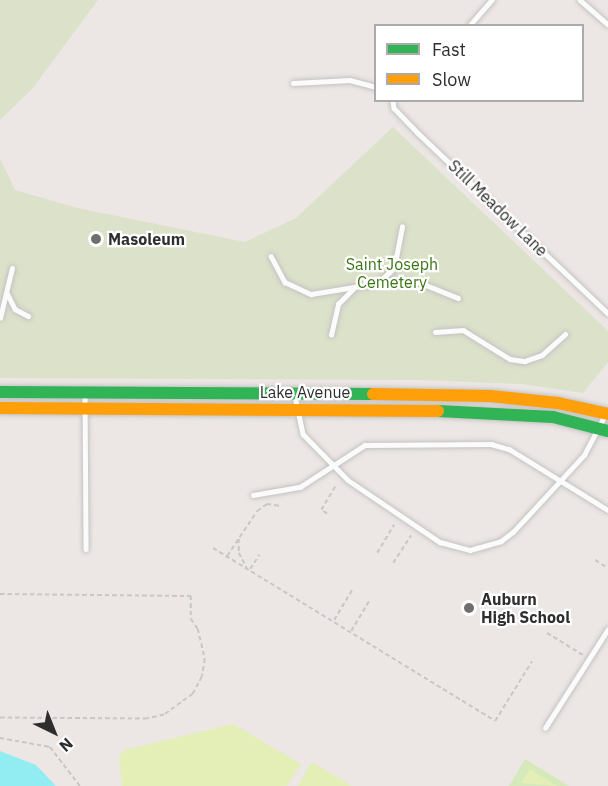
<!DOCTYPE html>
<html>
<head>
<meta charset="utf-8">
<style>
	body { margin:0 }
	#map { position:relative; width:608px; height:786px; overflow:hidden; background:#ece7e4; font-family:"IBM Plex Sans",sans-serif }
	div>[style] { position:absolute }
	.green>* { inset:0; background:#d6e9ba }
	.cemetery>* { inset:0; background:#dce1ca }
	.pitch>* { inset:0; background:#e4eeb7 }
	.water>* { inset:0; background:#92edf3 }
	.path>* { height:1.5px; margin-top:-0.75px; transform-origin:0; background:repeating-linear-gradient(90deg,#c8c7c7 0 4.5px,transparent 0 7.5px) }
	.roads { filter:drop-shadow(0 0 2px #c4c3c3) drop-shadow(0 0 2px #c4c3c3) }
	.lane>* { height:4.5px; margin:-2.25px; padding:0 2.25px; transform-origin:2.25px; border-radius:2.25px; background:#fcfbfb }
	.fast>* { height:12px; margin:-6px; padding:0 6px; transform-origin:6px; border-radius:6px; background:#30b455 }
	.slow>* { height:12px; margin:-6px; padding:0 6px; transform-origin:6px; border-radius:6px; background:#ff9f0a }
	.dots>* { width:16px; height:16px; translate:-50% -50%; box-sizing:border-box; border:3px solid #fff; border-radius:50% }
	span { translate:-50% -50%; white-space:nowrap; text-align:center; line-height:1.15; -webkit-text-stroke:4.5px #fff; paint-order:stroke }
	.street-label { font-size:16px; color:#2e2e2e }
	.poi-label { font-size:16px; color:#2e2e2e; font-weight:700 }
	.left { translate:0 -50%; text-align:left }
	.park-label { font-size:16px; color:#3b7514 }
	.legend { position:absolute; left:374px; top:24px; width:210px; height:78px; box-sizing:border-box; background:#fff; border:2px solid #ababab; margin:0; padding:8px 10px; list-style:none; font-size:18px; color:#2e2e2e }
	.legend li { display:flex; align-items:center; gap:12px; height:30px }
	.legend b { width:30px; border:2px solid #ababab }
	.north { position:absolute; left:24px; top:702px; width:60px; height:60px; -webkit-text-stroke:4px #fff; paint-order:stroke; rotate:137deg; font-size:16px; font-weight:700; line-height:24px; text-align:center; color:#2e2e2e }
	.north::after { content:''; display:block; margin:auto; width:21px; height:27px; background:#2e2e2e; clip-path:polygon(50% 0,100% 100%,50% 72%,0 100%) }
</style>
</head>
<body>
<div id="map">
	<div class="green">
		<i style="clip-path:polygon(525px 759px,569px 786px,509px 786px)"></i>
	</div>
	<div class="cemetery">
		<i style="clip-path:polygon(0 0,98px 0,32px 89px,0 120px)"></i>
		<i style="clip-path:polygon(393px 127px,608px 331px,608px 362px,583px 393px,521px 384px,417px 380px,0 378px,0 158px,15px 190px,77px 208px,245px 242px,296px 218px)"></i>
	</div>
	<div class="pitch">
		<i style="clip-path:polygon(233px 724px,301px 764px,287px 786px,122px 786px,119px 757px,124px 750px)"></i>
		<i style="clip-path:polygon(312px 762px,352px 786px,298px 786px)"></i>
		<i style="clip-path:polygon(530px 769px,557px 786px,521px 783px)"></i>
	</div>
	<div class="water">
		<i style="clip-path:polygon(0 751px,36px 765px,56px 786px,0 786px)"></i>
	</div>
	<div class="path">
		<i style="left:327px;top:514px;width:7px;rotate:-146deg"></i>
		<i style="left:321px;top:510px;width:29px;rotate:-59deg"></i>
		<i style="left:239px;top:539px;width:14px;rotate:90deg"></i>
		<i style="left:239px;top:553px;width:17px;rotate:62deg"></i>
		<i style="left:213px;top:548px;width:331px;rotate:31.5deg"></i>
		<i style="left:495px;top:721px;width:70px;rotate:-58.3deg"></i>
		<i style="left:377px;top:553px;width:33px;rotate:-59deg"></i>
		<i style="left:227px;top:556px;width:54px;rotate:-56.3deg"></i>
		<i style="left:257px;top:511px;width:12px;rotate:-35deg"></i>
		<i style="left:267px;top:504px;width:14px;rotate:8deg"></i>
		<i style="left:595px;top:560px;width:15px;rotate:32deg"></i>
		<i style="left:393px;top:563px;width:33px;rotate:-57deg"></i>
		<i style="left:250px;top:569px;width:17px;rotate:-57deg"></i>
		<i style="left:0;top:594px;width:191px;rotate:0.6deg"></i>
		<i style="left:191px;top:596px;width:23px;rotate:90deg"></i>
		<i style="left:191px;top:619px;width:12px;rotate:55deg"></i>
		<i style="left:198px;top:629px;width:31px;rotate:77deg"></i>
		<i style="left:205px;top:659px;width:18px;rotate:99deg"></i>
		<i style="left:202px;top:677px;width:19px;rotate:118deg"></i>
		<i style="left:193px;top:694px;width:36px;rotate:144deg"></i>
		<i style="left:164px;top:715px;width:17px;rotate:167deg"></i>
		<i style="left:147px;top:719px;width:147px;rotate:-179.6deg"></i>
		<i style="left:334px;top:620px;width:35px;rotate:-59deg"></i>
		<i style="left:351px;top:631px;width:35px;rotate:-59deg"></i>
		<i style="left:547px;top:633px;width:42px;rotate:31.4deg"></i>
		<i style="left:0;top:738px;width:51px;rotate:10.2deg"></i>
		<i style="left:50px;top:747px;width:49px;rotate:52.4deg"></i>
	</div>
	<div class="roads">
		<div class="lane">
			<i style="left:580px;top:0;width:37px;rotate:41deg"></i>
			<i style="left:469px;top:26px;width:35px;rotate:-49deg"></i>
			<i style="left:293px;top:83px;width:57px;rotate:-3deg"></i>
			<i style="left:350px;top:80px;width:27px;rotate:15deg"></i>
			<i style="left:393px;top:100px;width:8px;rotate:83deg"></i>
			<i style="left:394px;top:108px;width:35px;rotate:46deg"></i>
			<i style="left:418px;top:133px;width:262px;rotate:43.5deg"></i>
			<i style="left:271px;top:256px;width:30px;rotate:62deg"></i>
			<i style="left:285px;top:282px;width:29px;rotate:25deg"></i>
			<i style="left:311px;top:294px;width:87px;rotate:-9.2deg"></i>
			<i style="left:397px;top:280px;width:24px;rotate:7deg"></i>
			<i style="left:421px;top:283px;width:40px;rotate:22deg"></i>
			<i style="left:380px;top:281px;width:19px;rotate:-43deg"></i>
			<i style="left:394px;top:268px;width:42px;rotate:-79deg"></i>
			<i style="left:7px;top:293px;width:18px;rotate:63deg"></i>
			<i style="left:15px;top:309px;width:15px;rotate:28deg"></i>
			<i style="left:0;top:318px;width:51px;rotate:-76.5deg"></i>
			<i style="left:435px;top:332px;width:28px;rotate:-4deg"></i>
			<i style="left:463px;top:330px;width:55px;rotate:31.7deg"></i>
			<i style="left:510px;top:359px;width:15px;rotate:8deg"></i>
			<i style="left:525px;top:361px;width:18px;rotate:-19deg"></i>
			<i style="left:542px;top:355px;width:31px;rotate:-42deg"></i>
			<i style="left:331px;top:335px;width:32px;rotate:-77deg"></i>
			<i style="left:338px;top:304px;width:21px;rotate:-45deg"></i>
			<i style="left:85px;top:393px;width:156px;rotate:89.6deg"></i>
			<i style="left:295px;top:396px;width:39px;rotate:78deg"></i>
			<i style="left:303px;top:434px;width:64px;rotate:45.6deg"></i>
			<i style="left:348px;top:480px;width:111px;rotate:34deg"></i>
			<i style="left:440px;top:542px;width:31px;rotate:15deg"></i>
			<i style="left:470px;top:550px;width:32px;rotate:-16deg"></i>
			<i style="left:501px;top:541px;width:15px;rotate:-37deg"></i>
			<i style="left:513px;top:532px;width:105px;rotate:-47.3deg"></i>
			<i style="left:584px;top:455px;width:45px;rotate:-62.3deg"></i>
			<i style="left:253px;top:495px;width:48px;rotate:-9.7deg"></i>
			<i style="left:300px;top:487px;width:77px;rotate:-32.9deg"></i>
			<i style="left:365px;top:445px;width:126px;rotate:-0.5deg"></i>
			<i style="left:491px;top:444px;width:19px;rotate:16deg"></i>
			<i style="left:509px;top:449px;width:116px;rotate:31.6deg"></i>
			<i style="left:545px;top:728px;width:117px;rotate:-57.5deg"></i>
		</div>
		<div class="fast">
			<i style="left:0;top:392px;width:373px;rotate:0.3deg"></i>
			<i style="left:438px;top:411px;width:115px;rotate:3deg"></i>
			<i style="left:553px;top:417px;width:57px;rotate:14.3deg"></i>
		</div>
		<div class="slow">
			<i style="left:373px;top:394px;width:117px;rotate:1deg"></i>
			<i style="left:490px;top:396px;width:68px;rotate:5.9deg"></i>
			<i style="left:558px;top:403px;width:51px;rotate:12.4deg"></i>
			<i style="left:0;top:408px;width:438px;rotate:0.4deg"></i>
		</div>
	</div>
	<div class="dots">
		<i style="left:96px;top:239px;background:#706f6e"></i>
		<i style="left:469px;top:608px;background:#706f6e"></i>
	</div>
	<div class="street-label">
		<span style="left:498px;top:208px;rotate:44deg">Still Meadow Lane</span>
		<span style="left:305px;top:392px">Lake Avenue</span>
	</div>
	<div class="poi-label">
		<span class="left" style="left:108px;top:239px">Masoleum</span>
		<span class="left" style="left:481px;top:608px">Auburn<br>High School</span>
	</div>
	<div class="park-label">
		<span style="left:392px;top:273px">Saint Joseph<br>Cemetery</span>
	</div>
	<ul class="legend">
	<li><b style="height:8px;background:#30b455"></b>Fast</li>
	<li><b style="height:8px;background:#ff9f0a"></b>Slow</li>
	</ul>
	<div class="north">N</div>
</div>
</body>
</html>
